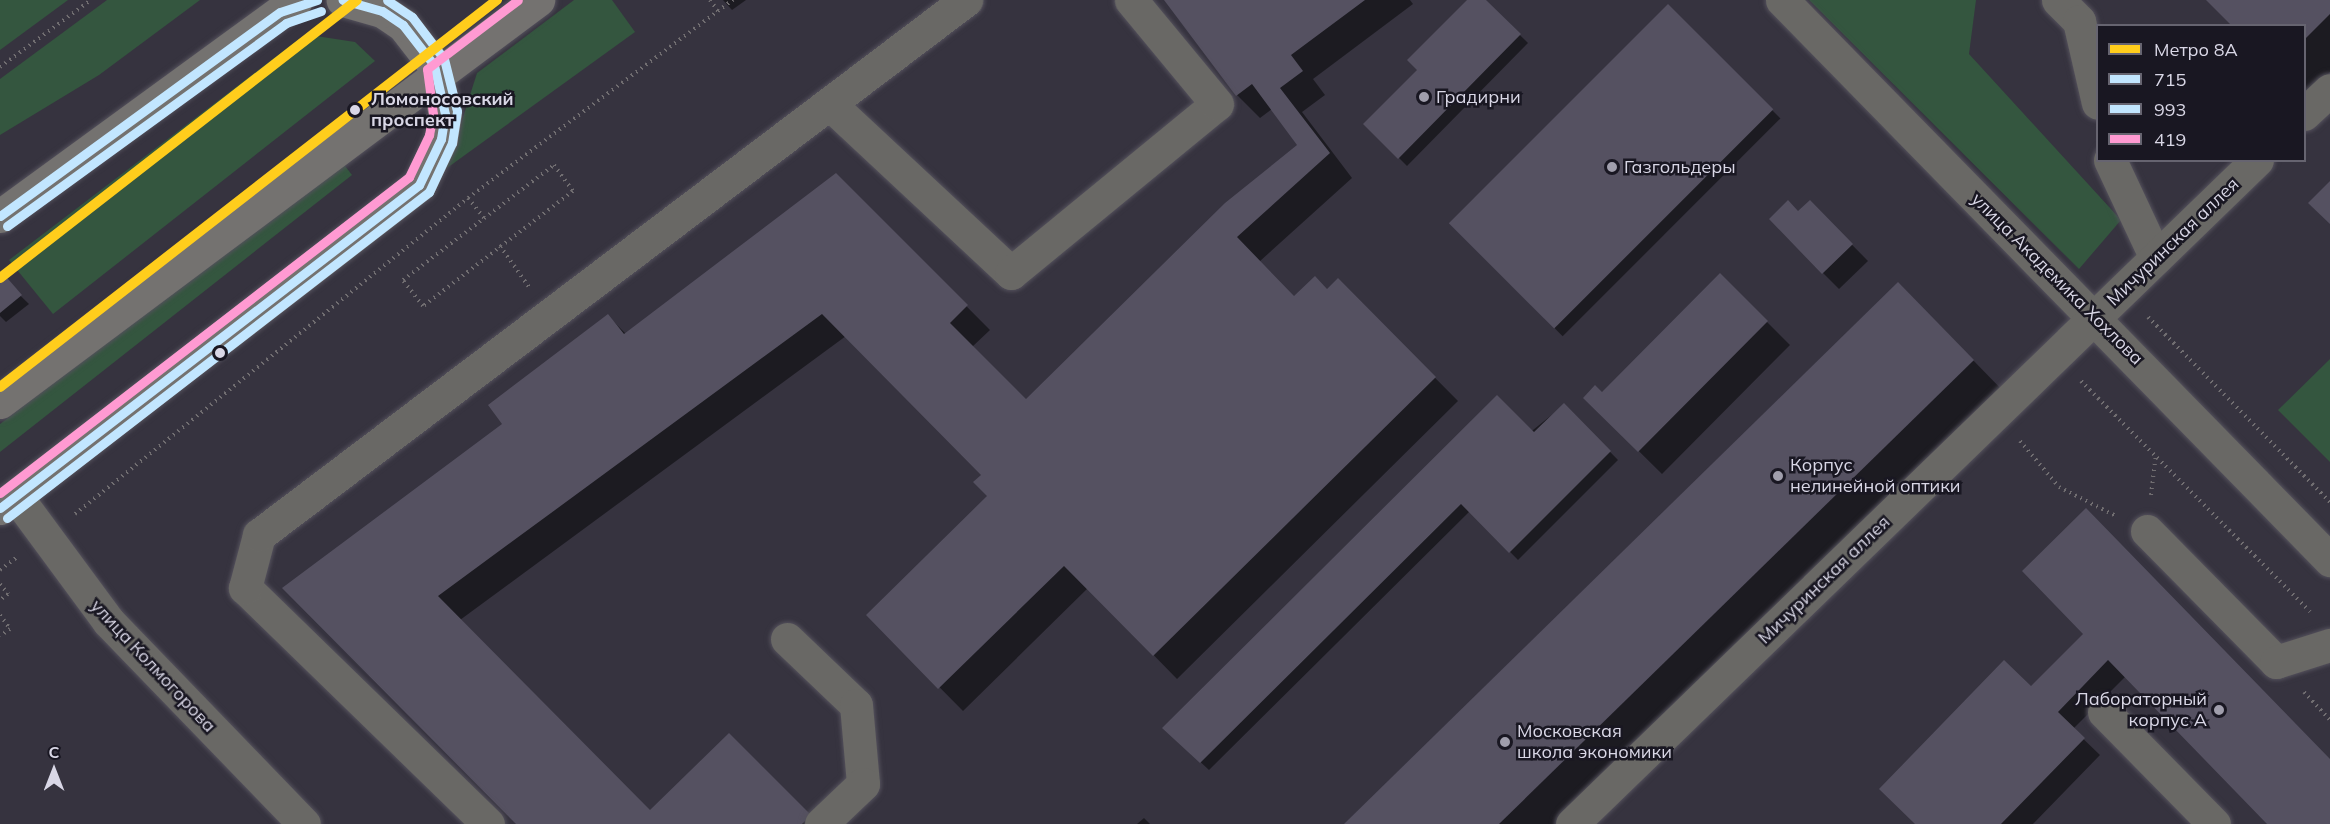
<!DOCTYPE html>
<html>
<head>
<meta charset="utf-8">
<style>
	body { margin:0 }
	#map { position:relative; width:2330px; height:824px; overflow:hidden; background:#36333f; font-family:Mulish,sans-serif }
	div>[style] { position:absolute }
	.green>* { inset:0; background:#34563f }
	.shadow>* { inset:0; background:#0007; transform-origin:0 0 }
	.building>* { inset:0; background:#555161; transform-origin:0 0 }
	.path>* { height:4px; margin-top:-2px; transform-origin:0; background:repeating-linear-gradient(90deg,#716e71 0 1.5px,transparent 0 6px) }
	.roads { filter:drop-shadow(0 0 2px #54515c) drop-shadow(0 0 2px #54515c) }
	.minor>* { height:33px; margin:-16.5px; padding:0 16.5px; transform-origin:16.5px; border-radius:16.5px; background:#696865 }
	.major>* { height:33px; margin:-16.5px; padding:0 16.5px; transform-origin:16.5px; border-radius:16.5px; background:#747270 }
	.bus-1>* { height:9px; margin:-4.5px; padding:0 4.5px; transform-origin:4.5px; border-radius:4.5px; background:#c2e6ff }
	.bus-2>* { height:9px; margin:-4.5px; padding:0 4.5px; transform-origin:4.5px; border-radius:4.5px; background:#c2e6ff }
	.bus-3>* { height:9px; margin:-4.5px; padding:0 4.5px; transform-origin:4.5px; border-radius:4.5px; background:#ff9ad2 }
	.metro-1>* { height:10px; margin:-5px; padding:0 5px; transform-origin:5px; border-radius:5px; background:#ffcd1c }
	.dots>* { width:16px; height:16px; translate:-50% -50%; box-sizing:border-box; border:3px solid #191722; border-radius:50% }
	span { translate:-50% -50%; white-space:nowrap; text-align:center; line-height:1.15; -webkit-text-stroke:5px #191722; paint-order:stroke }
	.poi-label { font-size:18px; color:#d9d7e6 }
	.left { translate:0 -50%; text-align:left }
	.right { translate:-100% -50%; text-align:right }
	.stop-label { font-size:18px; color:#d9d7e6; font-weight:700 }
	.street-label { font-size:18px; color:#d9d7e6 }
	.legend { position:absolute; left:2096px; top:24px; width:210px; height:138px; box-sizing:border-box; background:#191722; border:2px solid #666470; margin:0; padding:8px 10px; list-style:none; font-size:18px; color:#d9d7e6 }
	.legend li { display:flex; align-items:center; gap:12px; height:30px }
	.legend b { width:30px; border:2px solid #666470 }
	.north { position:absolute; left:24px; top:740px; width:60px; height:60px; -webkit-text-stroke:4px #191722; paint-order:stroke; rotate:0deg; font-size:16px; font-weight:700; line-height:24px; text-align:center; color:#d9d7e6 }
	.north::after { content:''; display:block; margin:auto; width:21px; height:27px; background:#d9d7e6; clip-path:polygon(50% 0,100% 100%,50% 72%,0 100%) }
</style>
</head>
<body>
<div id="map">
	<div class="green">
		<i style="clip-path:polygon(0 0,68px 0,0 50px)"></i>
		<i style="clip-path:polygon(107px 0,200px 0,99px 75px,0 135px,0 79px)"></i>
		<i style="clip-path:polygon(574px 0,612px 0,635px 32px,447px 168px,477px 73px)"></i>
		<i style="clip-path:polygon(1809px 0,1976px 0,1969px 54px,2121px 220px,2079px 269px)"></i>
		<i style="clip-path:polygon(316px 36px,355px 42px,375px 61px,53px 314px,9px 260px,299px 39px)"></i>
		<i style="clip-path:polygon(342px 162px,352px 175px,0 452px,0 424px)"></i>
		<i style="clip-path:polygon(2330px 359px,2330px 462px,2278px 410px)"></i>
	</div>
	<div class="shadow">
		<i style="clip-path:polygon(723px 0,746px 0,732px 10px)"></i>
		<i style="clip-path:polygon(1166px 0,1410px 0,1413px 4px,1313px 79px,1325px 95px,1302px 112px,1352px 178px,1259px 262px,1294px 298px,1327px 291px,1338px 280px,1458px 401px,1177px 679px,1088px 588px,963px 711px,868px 615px,989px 496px,983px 475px,846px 336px,460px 620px,651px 812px,729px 735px,817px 824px,518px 824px,285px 588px,504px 424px,608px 316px,626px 334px,836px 175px,990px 330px,972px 347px,1026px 401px,1299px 145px,1272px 109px,1260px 118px,1237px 95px)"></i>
		<i style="clip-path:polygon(1469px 0,1484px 0,1528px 43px,1407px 166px,1365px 124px,1419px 70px)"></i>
		<i style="clip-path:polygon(2208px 0,2330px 0,2330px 72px,2306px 96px,2304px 26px)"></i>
		<i style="left:1668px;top:6px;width:159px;height:308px;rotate:45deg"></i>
		<i style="clip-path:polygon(1810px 202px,1868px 261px,1839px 289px,1823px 273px,1799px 213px)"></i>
		<i style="clip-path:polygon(1720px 275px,1790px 345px,1662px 474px,1585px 398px,1602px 395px)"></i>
		<i style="clip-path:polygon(0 276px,29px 304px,6px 322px,0 316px)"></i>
		<i style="clip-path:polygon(1933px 319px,2008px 396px,1557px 824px,1347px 824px)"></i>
		<i style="clip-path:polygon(1564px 405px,1618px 460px,1518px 560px,1470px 511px,1209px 770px,1164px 728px)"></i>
		<i style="clip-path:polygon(2085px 634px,2330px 760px,2330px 824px,2269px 824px,2126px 676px,2073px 729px,2100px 755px,2033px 824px,1917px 824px,2031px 688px)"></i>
		<i style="clip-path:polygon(1144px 818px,1150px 824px,1137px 824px)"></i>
	</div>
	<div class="building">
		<i style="clip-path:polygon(1164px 0,1365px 0,1291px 55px,1303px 71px,1280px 88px,1330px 153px,1237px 237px,1294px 296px,1315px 276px,1327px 289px,1338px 278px,1436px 377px,1153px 656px,1064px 566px,938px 689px,866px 615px,987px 496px,973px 482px,981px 475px,822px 314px,438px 596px,650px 810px,729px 733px,811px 815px,802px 824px,516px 824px,282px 588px,502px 424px,488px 405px,608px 314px,624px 334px,836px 173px,968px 305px,950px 323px,1026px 399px,1225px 203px,1297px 145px,1252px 84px,1236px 96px)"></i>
		<i style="clip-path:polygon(1467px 0,1486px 0,1521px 34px,1398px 159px,1363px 124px,1417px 70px,1407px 60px)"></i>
		<i style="clip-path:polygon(2206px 0,2330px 0,2330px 14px,2304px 40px,2304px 26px,2232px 26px)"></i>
		<i style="left:1668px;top:4px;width:149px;height:310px;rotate:45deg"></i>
		<i style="clip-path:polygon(2330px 181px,2330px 224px,2308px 203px)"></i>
		<i style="clip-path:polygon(1788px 200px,1798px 211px,1810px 200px,1853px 244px,1822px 274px,1769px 219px)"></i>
		<i style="clip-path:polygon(2px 272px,22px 295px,0 313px,0 274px)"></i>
		<i style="clip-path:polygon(1720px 273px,1768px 321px,1638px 452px,1583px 398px,1595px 385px,1602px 392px)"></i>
		<i style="clip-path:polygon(1898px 282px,1974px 360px,1713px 615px,1499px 824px,1344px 824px)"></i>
		<i style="clip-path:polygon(1497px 395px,1534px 432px,1564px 403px,1611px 451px,1509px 553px,1461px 504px,1200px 763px,1162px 728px)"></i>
		<i style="clip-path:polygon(2086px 508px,2330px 759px,2330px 824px,2267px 824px,2108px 660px,2058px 712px,2085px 738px,2001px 824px,1915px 824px,1879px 789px,2004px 660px,2031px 686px,2083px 634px,2022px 571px)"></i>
	</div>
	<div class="path">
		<i style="left:710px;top:0;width:14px;rotate:54deg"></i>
		<i style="left:0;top:67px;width:113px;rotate:-36.4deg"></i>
		<i style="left:554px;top:165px;width:32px;rotate:54deg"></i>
		<i style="left:573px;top:191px;width:189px;rotate:142.5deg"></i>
		<i style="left:423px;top:306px;width:33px;rotate:-128deg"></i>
		<i style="left:403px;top:280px;width:190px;rotate:-37.3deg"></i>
		<i style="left:468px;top:198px;width:26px;rotate:51deg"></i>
		<i style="left:500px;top:246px;width:50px;rotate:54.7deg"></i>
		<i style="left:2148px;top:317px;width:260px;rotate:45.5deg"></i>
		<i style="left:2081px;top:381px;width:325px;rotate:45.2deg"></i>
		<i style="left:2020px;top:441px;width:60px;rotate:49.7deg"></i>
		<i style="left:2059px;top:487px;width:64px;rotate:27deg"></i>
		<i style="left:2151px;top:495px;width:38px;rotate:-83deg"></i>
		<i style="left:75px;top:514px;width:504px;rotate:-38.8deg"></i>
		<i style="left:468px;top:198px;width:331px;rotate:-36.8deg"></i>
		<i style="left:0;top:570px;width:20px;rotate:-37deg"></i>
		<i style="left:0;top:584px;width:13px;rotate:51deg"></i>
		<i style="left:8px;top:594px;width:10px;rotate:143deg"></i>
		<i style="left:0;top:615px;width:17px;rotate:54deg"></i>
		<i style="left:10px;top:629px;width:12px;rotate:145deg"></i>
		<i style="left:2304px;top:692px;width:38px;rotate:47deg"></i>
	</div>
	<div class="roads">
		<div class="minor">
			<i style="left:1782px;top:0;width:784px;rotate:45.62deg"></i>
			<i style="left:2058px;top:0;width:30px;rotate:45deg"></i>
			<i style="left:2079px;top:21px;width:84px;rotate:77deg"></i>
			<i style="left:832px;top:106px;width:245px;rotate:43deg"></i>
			<i style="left:1011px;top:273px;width:266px;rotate:-39.4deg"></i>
			<i style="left:1217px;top:104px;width:135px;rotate:-129.6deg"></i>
			<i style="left:2304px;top:114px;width:35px;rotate:-43deg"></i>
			<i style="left:2110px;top:160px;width:108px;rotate:64.9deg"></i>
			<i style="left:16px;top:496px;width:155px;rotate:53.6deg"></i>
			<i style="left:108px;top:621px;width:282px;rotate:46deg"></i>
			<i style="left:2147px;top:531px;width:184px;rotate:45.4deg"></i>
			<i style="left:2276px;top:662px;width:57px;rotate:-17.5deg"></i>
			<i style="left:787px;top:639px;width:95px;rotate:43.7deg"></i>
			<i style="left:856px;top:705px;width:79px;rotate:84.9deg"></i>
			<i style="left:863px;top:784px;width:58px;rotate:136.4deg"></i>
			<i style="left:2104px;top:712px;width:157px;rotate:45.5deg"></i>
			<i style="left:488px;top:824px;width:339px;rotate:-135.8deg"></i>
			<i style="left:245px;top:588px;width:55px;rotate:-75.2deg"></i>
			<i style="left:259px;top:535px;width:887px;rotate:-37.12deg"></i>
			<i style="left:1572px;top:824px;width:954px;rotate:-44.11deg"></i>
		</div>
		<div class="major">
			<i style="left:0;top:216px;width:366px;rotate:-36.1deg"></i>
			<i style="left:0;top:402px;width:672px;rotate:-36.77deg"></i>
			<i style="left:0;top:508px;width:529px;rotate:-37.63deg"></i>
			<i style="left:419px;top:185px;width:51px;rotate:-64.4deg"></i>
			<i style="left:441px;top:139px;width:25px;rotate:-81deg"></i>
			<i style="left:445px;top:114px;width:50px;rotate:-102.7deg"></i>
			<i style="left:434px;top:65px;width:51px;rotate:-127.8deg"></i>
			<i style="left:403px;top:25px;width:25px;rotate:-146deg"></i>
			<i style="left:382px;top:11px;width:41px;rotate:-164.2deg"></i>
		</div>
	</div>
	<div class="bus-1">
		<i style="left:0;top:216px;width:346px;rotate:-36.1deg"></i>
		<i style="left:280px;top:12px;width:39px;rotate:-18deg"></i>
		<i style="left:0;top:508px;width:529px;rotate:-37.63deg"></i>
		<i style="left:419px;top:185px;width:51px;rotate:-64.4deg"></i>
		<i style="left:441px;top:139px;width:25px;rotate:-81deg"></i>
		<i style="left:445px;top:114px;width:50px;rotate:-102.7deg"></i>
		<i style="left:434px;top:65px;width:51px;rotate:-127.8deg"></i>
		<i style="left:403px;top:25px;width:25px;rotate:-146deg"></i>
		<i style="left:382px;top:11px;width:41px;rotate:-164.2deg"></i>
	</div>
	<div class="bus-2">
		<i style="left:7px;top:226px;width:345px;rotate:-36deg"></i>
		<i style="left:286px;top:23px;width:37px;rotate:-19deg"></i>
		<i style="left:7px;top:518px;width:533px;rotate:-37.69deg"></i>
		<i style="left:429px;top:192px;width:54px;rotate:-64.9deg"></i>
		<i style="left:452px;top:143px;width:32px;rotate:-81deg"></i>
		<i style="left:457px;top:111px;width:54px;rotate:-104deg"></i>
		<i style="left:444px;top:59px;width:53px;rotate:-127.3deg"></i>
		<i style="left:412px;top:17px;width:30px;rotate:-146deg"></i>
	</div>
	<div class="bus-3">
		<i style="left:0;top:493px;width:517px;rotate:-37.69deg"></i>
		<i style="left:409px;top:177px;width:47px;rotate:-64.5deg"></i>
		<i style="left:429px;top:135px;width:21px;rotate:-79deg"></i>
		<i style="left:433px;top:114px;width:45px;rotate:-97.6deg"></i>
		<i style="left:427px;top:69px;width:114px;rotate:-37.2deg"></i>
	</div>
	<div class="metro-1">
		<i style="left:0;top:278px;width:452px;rotate:-37.9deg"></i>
		<i style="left:0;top:387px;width:630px;rotate:-37.91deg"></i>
	</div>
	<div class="dots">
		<i style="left:1424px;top:97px;background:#a09eac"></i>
		<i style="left:355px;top:110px;background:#d9d7e6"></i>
		<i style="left:1612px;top:167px;background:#a09eac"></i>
		<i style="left:220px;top:353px;background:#d9d7e6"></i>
		<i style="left:1778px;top:476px;background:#a09eac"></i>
		<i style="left:2219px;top:710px;background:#a09eac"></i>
		<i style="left:1505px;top:742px;background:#a09eac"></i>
	</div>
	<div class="poi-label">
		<span class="left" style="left:1436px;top:97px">Градирни</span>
		<span class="left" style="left:1624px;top:167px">Газгольдеры</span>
		<span class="left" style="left:1790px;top:476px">Корпус<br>нелинейной оптики</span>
		<span class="right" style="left:2207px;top:710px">Лабораторный<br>корпус А</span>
		<span class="left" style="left:1517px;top:742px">Московская<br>школа экономики</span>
	</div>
	<div class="stop-label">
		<span class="left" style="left:371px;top:110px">Ломоносовский<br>проспект</span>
	</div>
	<div class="street-label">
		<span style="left:2173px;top:242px;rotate:-44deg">Мичуринская аллея</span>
		<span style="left:2057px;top:279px;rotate:45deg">улица Академика Хохлова</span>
		<span style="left:1824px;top:580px;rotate:-44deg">Мичуринская аллея</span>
		<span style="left:153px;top:666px;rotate:47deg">улица Колмогорова</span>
	</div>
	<ul class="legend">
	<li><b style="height:8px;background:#ffcd1c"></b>Метро 8А</li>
	<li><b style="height:8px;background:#c2e6ff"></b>715</li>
	<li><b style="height:8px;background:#c2e6ff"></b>993</li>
	<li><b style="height:8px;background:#ff9ad2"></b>419</li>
	</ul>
	<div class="north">С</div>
</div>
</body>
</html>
